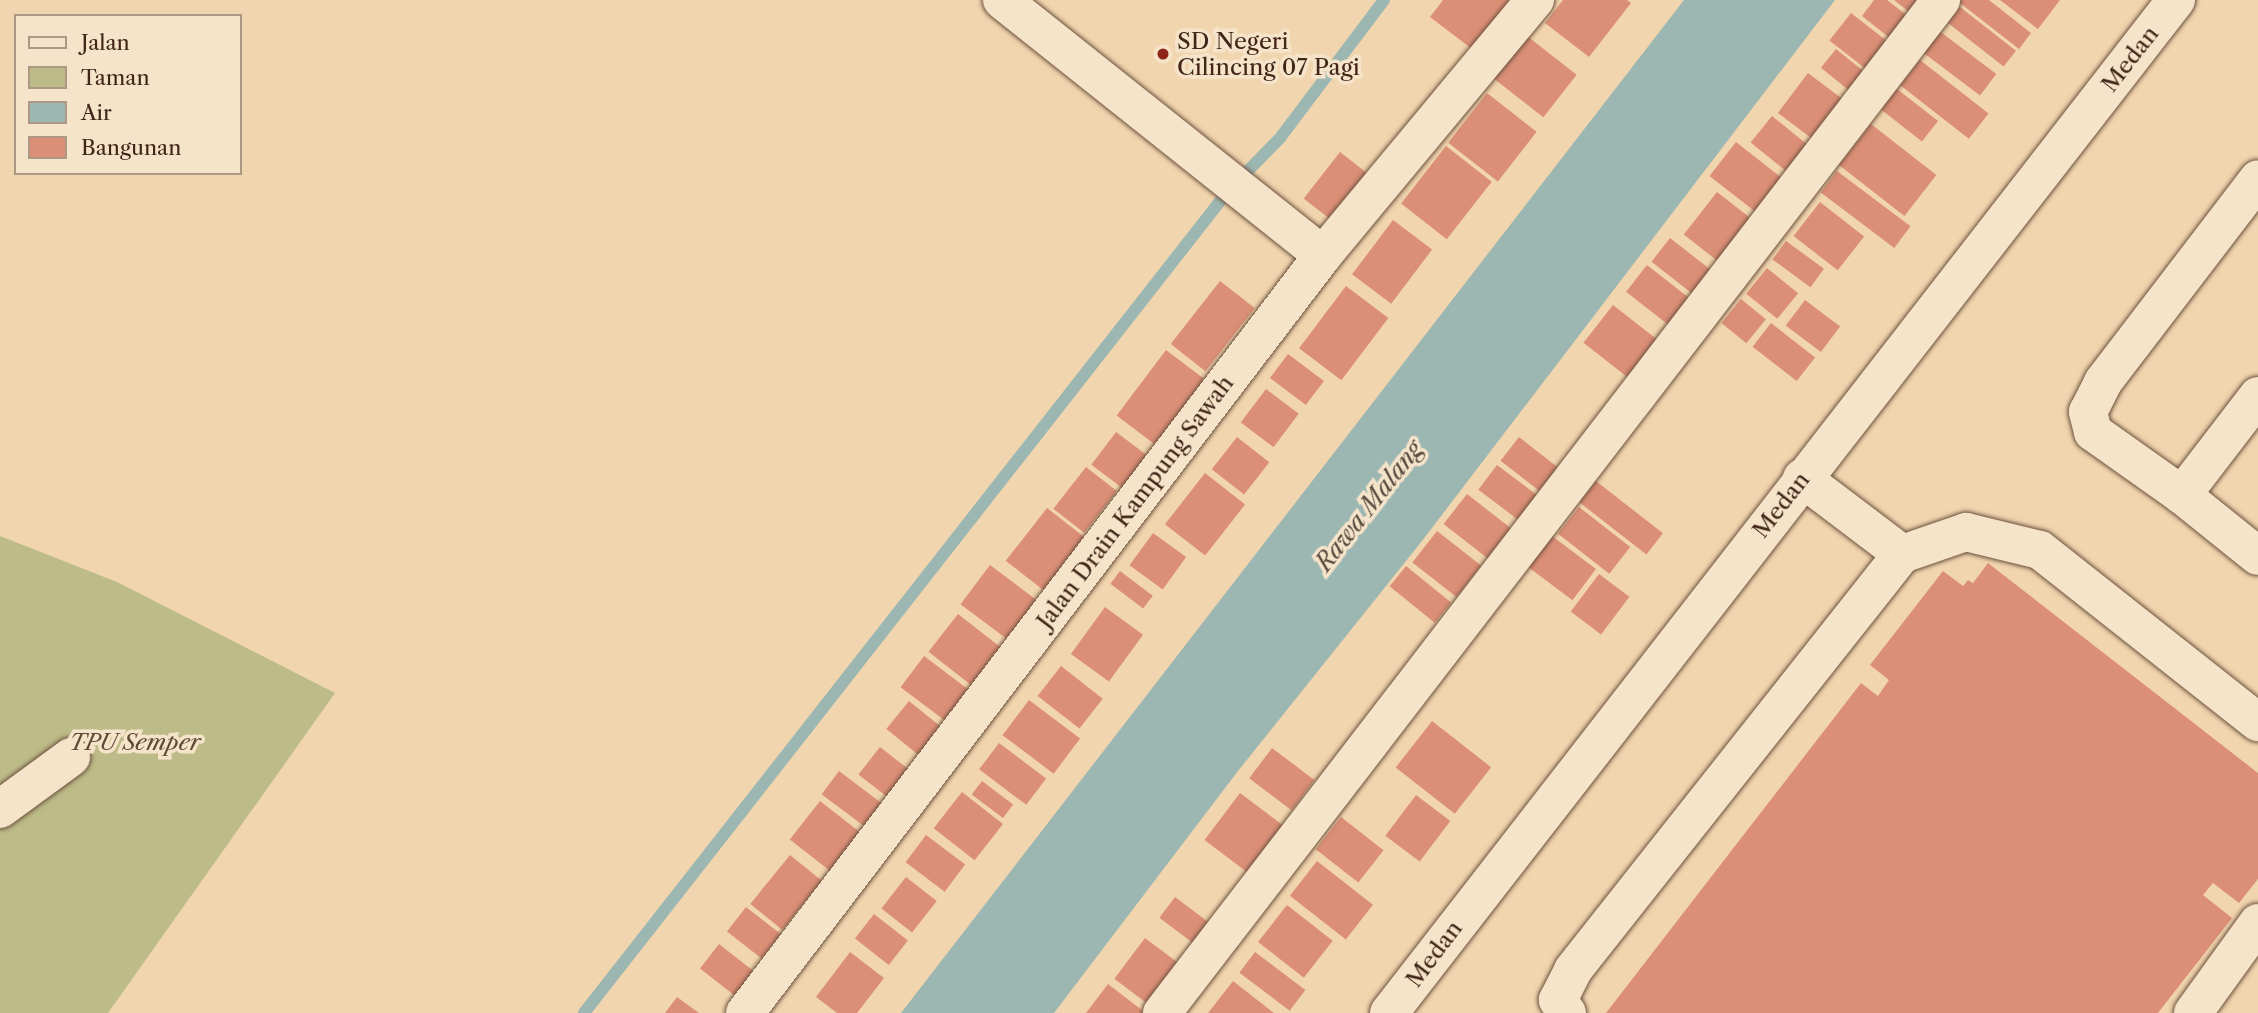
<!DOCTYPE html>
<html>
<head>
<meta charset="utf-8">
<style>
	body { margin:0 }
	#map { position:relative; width:2258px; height:1013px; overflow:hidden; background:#f1d5ae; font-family:"Libre Caslon Text",serif }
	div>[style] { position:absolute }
	.green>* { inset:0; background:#bdbc88 }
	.water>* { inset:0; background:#9cb7b2 }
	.stream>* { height:12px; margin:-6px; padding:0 6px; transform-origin:6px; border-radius:6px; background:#9cb7b2 }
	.building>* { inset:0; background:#dc8f77; transform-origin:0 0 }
	.roads { filter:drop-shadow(0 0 2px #6c513e) drop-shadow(0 0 2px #6c513e) }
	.minor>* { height:38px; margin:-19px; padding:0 19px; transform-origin:19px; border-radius:19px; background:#f6e4ca }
	.dots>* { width:19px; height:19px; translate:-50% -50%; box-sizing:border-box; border:4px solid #f6e4ca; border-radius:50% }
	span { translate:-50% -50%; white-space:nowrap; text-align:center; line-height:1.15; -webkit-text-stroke:7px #f6e4ca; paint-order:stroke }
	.poi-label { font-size:23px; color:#402518 }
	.left { translate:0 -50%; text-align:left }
	.street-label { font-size:23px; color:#402518 }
	.park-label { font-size:23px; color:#5f4b34; font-style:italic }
	.water-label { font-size:24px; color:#574a3e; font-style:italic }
	.legend { position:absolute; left:14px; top:14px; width:228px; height:161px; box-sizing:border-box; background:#f6e4ca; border:2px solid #ad9883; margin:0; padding:9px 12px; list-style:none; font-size:21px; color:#402518 }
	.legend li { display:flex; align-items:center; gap:14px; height:35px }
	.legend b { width:35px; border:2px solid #ad9883 }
</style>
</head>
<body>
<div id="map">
	<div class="green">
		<i style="clip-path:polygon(0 536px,117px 582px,335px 693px,108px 1013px,0 1013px)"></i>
	</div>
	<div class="water">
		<i style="clip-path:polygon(1684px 0,1835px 0,1422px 541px,1238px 771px,1054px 1013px,901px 1013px)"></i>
	</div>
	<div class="stream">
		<i style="left:584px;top:1013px;width:1044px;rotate:-51.92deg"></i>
		<i style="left:1228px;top:191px;width:74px;rotate:-45.5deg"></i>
		<i style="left:1280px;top:138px;width:173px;rotate:-53deg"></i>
	</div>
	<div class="building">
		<i style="clip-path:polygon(1443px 0,1516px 0,1476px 52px,1430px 17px)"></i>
		<i style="clip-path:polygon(1563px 0,1627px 0,1631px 3px,1589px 57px,1545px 23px)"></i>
		<i style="clip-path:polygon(1874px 0,1887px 0,1918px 24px,1900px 46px,1862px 16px)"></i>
		<i style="clip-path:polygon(1894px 0,1931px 0,1917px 18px)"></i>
		<i style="clip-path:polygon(1962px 0,1989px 0,2031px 33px,2019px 49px,1960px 3px)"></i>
		<i style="clip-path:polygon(2000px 0,2060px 0,2038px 29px)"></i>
		<i style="left:1960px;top:7px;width:71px;height:20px;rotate:38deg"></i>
		<i style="left:1851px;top:13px;width:58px;height:35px;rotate:38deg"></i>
		<i style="left:1938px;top:30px;width:73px;height:27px;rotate:37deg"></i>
		<i style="left:1527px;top:36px;width:63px;height:54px;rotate:38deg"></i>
		<i style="left:1836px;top:49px;width:51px;height:24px;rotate:39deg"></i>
		<i style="left:1920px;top:60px;width:87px;height:32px;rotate:38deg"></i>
		<i style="left:1808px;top:73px;width:59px;height:50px;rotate:37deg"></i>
		<i style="left:1897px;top:89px;width:52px;height:26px;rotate:38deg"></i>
		<i style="left:1487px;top:93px;width:63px;height:63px;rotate:38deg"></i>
		<i style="left:1772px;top:116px;width:59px;height:34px;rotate:39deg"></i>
		<i style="left:1871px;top:124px;width:83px;height:52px;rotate:38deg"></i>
		<i style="left:1736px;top:142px;width:63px;height:43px;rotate:38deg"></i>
		<i style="left:1446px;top:146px;width:58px;height:73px;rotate:38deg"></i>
		<i style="left:1340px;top:152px;width:39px;height:59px;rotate:38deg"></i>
		<i style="left:1837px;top:171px;width:92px;height:27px;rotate:37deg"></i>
		<i style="left:1717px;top:192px;width:48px;height:54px;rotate:38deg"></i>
		<i style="left:1820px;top:202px;width:56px;height:43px;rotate:38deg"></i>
		<i style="left:1393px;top:220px;width:49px;height:68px;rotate:37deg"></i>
		<i style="left:1670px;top:238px;width:54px;height:30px;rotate:38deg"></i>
		<i style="left:1786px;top:241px;width:47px;height:23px;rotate:36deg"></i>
		<i style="left:1647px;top:265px;width:60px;height:34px;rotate:38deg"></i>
		<i style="left:1767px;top:268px;width:40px;height:33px;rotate:39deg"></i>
		<i style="left:1220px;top:281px;width:44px;height:80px;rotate:38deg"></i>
		<i style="left:1346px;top:286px;width:53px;height:78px;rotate:37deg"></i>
		<i style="left:1741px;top:299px;width:32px;height:31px;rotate:39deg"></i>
		<i style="left:1805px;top:300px;width:44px;height:32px;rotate:37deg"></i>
		<i style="left:1613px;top:305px;width:58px;height:48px;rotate:38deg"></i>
		<i style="left:1771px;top:323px;width:56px;height:30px;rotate:38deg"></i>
		<i style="left:1166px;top:350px;width:48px;height:82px;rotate:37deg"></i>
		<i style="left:1288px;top:354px;width:45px;height:30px;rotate:37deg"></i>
		<i style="left:1266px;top:389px;width:41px;height:42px;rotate:37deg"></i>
		<i style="left:1116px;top:432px;width:45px;height:41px;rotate:37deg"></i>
		<i style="left:1237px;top:437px;width:41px;height:41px;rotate:38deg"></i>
		<i style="left:1519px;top:437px;width:56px;height:30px;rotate:38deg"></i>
		<i style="left:1497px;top:465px;width:53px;height:31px;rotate:37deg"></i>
		<i style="left:1086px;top:467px;width:39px;height:53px;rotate:38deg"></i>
		<i style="left:1205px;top:473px;width:51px;height:65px;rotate:38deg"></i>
		<i style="left:1596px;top:481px;width:85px;height:27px;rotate:38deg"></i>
		<i style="left:1467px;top:494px;width:61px;height:38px;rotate:38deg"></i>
		<i style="left:1579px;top:507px;width:65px;height:34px;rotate:38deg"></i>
		<i style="left:1047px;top:508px;width:48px;height:67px;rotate:38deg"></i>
		<i style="left:1437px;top:531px;width:56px;height:40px;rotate:38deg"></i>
		<i style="left:1153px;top:533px;width:41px;height:40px;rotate:36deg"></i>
		<i style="left:1552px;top:536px;width:55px;height:39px;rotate:37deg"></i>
		<i style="clip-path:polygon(1988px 563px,2258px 773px,2258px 879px,2239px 903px,2213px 883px,2203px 895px,2232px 918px,2158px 1013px,1606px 1013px,1861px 683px,1878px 696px,1889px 680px,1870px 665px,1943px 571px,1963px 586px,1968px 580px,1973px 583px)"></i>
		<i style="left:990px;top:565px;width:66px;height:49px;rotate:37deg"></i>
		<i style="left:1406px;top:566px;width:58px;height:26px;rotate:39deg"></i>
		<i style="left:1120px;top:571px;width:41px;height:16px;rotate:37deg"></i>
		<i style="left:1599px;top:574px;width:38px;height:47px;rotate:37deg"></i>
		<i style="left:1105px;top:607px;width:47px;height:58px;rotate:36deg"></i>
		<i style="left:958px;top:614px;width:63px;height:48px;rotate:38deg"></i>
		<i style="left:924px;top:656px;width:63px;height:39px;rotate:37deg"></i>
		<i style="left:1061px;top:666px;width:53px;height:38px;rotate:38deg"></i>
		<i style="left:1029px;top:700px;width:64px;height:44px;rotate:37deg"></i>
		<i style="left:909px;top:701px;width:45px;height:36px;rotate:39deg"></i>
		<i style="left:1432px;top:721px;width:75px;height:59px;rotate:38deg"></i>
		<i style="left:999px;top:743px;width:59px;height:33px;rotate:37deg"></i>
		<i style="left:880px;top:747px;width:39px;height:35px;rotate:38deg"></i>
		<i style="left:1272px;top:748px;width:53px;height:38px;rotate:37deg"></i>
		<i style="left:839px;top:771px;width:58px;height:29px;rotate:37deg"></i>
		<i style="left:982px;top:781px;width:39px;height:17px;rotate:37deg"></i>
		<i style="left:962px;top:792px;width:52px;height:46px;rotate:38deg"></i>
		<i style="left:1240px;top:793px;width:53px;height:59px;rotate:37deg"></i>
		<i style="left:1416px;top:795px;width:43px;height:51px;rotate:37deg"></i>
		<i style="left:820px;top:801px;width:54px;height:49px;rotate:38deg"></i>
		<i style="left:1341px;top:817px;width:54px;height:41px;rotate:38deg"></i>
		<i style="left:926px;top:835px;width:49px;height:34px;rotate:37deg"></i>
		<i style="left:790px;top:855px;width:41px;height:63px;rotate:39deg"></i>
		<i style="left:1317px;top:861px;width:71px;height:44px;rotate:38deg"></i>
		<i style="left:906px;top:877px;width:39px;height:40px;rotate:38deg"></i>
		<i style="left:1175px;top:897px;width:55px;height:26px;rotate:37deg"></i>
		<i style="left:1287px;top:905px;width:58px;height:47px;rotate:38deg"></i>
		<i style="left:746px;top:907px;width:44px;height:31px;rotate:38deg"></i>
		<i style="left:874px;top:914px;width:43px;height:31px;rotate:38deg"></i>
		<i style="left:1145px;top:938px;width:45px;height:51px;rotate:37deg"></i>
		<i style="left:719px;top:944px;width:49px;height:31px;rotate:38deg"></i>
		<i style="clip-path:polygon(850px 952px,884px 978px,857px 1013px,837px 1013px,816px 997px)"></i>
		<i style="left:1255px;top:952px;width:63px;height:26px;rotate:37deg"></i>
		<i style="clip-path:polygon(1233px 981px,1274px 1013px,1208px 1013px)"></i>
		<i style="clip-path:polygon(1108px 984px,1143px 1011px,1142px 1013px,1086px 1013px)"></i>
		<i style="clip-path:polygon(677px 997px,699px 1013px,665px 1013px)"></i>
	</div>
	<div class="roads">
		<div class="minor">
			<i style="left:1002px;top:0;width:410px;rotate:38.5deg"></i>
			<i style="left:2258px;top:396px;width:125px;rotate:127.5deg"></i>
			<i style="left:2182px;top:495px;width:97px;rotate:38.8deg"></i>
			<i style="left:1802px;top:478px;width:126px;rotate:37.2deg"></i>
			<i style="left:2182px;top:495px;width:109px;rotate:-144.7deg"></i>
			<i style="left:2093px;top:432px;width:21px;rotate:-104deg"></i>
			<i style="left:2088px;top:412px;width:34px;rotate:-63deg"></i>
			<i style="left:2103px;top:382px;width:255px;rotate:-52.6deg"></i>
			<i style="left:0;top:809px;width:88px;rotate:-36.2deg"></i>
			<i style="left:745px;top:1013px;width:953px;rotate:-52.67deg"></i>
			<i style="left:1323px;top:255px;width:332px;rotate:-50.3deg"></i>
			<i style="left:1162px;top:1013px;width:1278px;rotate:-52.44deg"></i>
			<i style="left:1389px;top:1013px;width:1283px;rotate:-52.16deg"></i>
			<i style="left:1567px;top:1013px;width:16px;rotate:-125deg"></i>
			<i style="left:1558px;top:1000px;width:34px;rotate:-63deg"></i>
			<i style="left:1573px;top:970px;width:530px;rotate:-51.66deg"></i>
			<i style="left:1902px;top:554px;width:68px;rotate:-19deg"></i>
			<i style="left:1966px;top:532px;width:76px;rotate:13.7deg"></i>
			<i style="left:2040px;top:550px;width:278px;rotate:38.3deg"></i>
			<i style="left:2193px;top:1013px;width:111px;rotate:-54.2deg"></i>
		</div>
	</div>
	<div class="dots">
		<i style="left:1163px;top:54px;background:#8f2418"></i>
	</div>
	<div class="poi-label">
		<span class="left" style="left:1177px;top:54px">SD Negeri<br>Cilincing 07 Pagi</span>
	</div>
	<div class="street-label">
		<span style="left:2130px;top:59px;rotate:-52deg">Medan</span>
		<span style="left:1135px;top:502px;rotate:-53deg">Jalan Drain Kampung Sawah</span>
		<span style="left:1781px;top:505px;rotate:-52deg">Medan</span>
		<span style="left:1434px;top:954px;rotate:-53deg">Medan</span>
	</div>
	<div class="park-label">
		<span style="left:135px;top:742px">TPU Semper</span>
	</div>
	<div class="water-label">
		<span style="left:1369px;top:506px;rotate:-52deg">Rawa Malang</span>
	</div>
	<ul class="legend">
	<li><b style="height:9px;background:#f6e4ca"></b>Jalan</li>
	<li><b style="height:19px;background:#bdbc88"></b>Taman</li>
	<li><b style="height:19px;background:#9cb7b2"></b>Air</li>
	<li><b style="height:19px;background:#dc8f77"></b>Bangunan</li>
	</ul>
</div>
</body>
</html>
